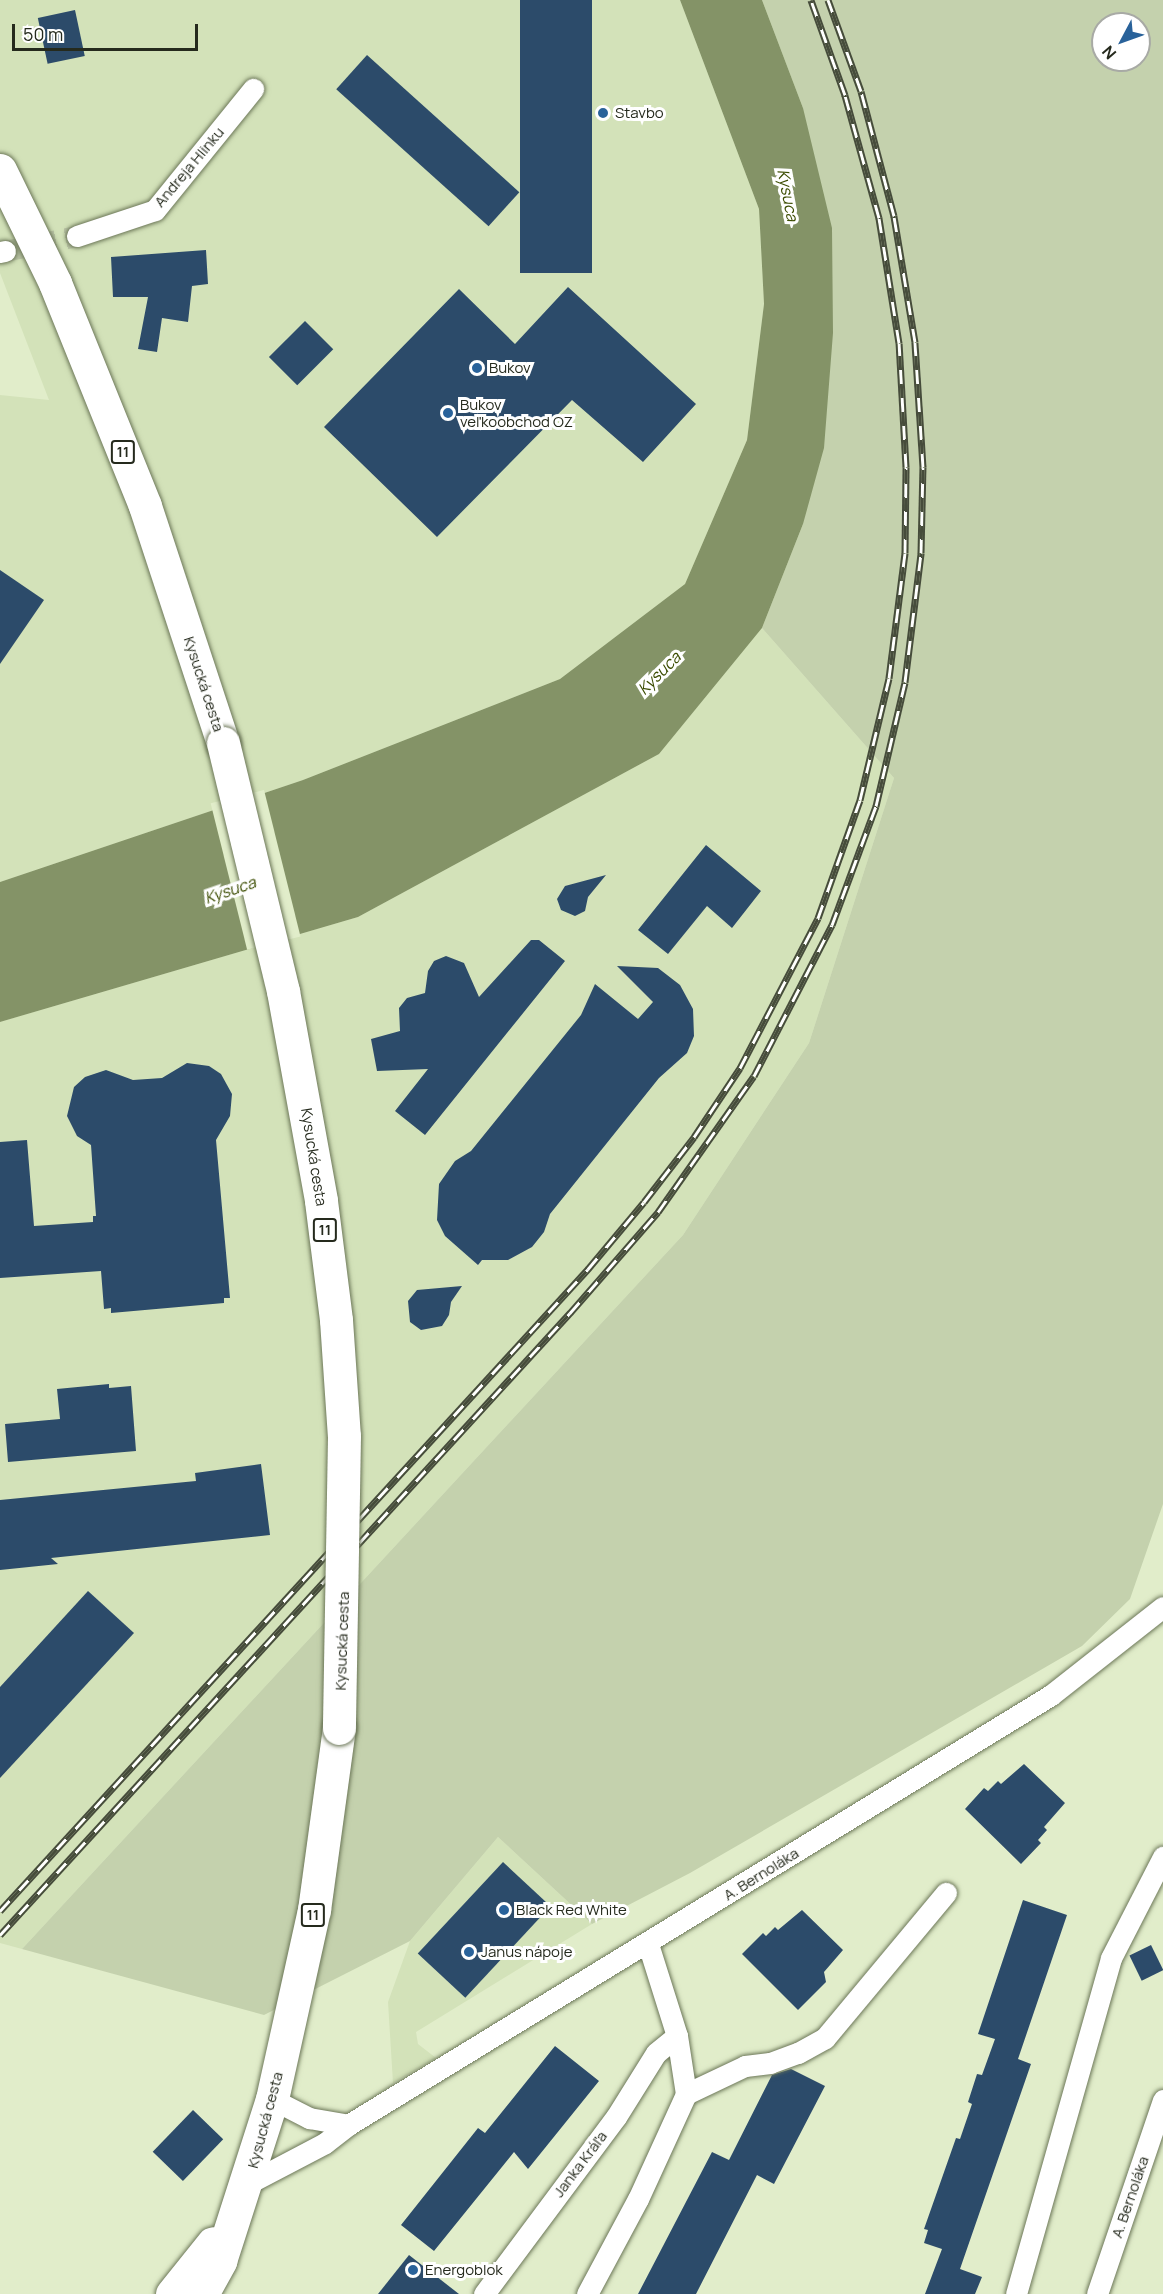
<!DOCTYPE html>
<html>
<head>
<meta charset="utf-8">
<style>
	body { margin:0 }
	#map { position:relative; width:1163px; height:2294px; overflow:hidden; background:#e1edca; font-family:Manrope,sans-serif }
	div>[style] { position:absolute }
	.built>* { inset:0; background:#d3e2b9 }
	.green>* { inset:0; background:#c4d1ad }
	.water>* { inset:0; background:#849367 }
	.pier>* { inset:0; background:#e1edca; transform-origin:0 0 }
	.building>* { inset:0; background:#2c4b6a; transform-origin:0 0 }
	.street-tunnel>* { height:21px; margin-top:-10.5px; transform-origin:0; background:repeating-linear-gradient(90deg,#bbc6a7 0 21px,transparent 0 31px) }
	.roads { filter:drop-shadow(0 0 2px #6c7758) drop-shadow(0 0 2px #6c7758) }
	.street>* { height:21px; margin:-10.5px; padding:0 10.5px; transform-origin:10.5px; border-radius:10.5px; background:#fff }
	.primary>* { height:33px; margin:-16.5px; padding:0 16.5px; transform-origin:16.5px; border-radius:16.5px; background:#fff }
	.rail>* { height:7px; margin-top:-3.5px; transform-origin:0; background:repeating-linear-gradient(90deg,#fff 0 14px,#464c3b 0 28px); box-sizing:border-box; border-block:2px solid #464c3b }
	.bridges { filter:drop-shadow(0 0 2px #6c7758) drop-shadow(0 0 2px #6c7758) }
	.primary-bridge>* { height:33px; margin:-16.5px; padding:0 16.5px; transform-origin:16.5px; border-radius:16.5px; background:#fff }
	.dots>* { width:16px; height:16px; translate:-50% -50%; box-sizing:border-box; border:3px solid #fff; border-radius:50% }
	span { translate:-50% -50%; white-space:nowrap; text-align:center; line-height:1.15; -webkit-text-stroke:6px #fff; paint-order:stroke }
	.shield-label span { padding:2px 4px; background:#fff; border:2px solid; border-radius:4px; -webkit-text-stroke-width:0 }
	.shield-label { font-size:14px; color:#252a1d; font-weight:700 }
	.poi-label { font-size:15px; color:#252a1d }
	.left { translate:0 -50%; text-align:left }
	.street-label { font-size:15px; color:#252a1d }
	.water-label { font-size:16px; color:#3b4c00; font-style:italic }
	.north { position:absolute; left:1091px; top:12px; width:60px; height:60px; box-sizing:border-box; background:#fff; border:2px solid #a8aaa5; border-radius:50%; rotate:229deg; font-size:16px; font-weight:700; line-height:24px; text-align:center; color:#252a1d }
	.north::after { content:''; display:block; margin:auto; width:21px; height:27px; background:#29629a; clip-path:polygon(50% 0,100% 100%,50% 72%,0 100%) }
	.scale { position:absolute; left:12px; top:24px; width:186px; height:27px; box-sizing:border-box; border:3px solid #252a1d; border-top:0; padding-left:8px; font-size:18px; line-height:21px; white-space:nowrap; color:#252a1d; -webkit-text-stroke:4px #fff; paint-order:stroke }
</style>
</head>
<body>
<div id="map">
	<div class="built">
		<i style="clip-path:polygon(0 0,680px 0,759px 209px,764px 304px,747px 440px,685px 584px,560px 679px,303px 780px,0 882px,0 395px,49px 400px,0 273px)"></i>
		<i style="clip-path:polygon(762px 628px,894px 778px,809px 1043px,683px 1235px,22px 1949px,0 1943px,0 1022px,358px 917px,659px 754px)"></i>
		<i style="clip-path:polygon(498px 1837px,592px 1924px,416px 2032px,418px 2044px,436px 2058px,393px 2083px,388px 2002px,410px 1941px)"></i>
	</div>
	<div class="green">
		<i style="clip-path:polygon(evenodd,762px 0,1163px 0,1163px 1504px,1130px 1599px,1082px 1646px,690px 1873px,592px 1924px,498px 1837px,410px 1941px,264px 2015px,22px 1949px,683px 1235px,809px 1043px,894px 778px,762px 628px,803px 524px,803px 108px,762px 0,1103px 24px,1139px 24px,1139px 60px,1103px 60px,1103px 24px)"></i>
	</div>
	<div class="water">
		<i style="clip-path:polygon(680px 0,762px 0,803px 108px,832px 228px,833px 333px,824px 448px,803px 524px,762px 628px,659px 754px,358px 917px,0 1022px,0 882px,303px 780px,560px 679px,685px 584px,747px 440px,764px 304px,759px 209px)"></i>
	</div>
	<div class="pier">
		<i style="left:264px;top:790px;width:151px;height:55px;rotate:76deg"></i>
	</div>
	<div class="building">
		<i style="left:520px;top:0;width:72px;height:273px"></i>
		<i style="left:75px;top:10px;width:47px;height:38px;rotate:78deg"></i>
		<i style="left:367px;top:55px;width:205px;height:46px;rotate:42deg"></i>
		<i style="clip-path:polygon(206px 250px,208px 284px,192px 286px,188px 322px,162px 318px,157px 352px,138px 349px,148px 297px,113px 297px,111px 257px)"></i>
		<i style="clip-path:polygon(568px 287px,696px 404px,643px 462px,572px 400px,437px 537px,324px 427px,459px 289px,515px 344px)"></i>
		<i style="left:305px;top:321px;width:40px;height:51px;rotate:45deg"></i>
		<i style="clip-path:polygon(0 570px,44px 600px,0 664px)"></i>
		<i style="clip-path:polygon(706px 845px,761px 891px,732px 928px,707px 906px,668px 954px,638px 930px)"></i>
		<i style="clip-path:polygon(606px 875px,588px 897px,585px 911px,575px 916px,561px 910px,557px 899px,565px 886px)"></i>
		<i style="clip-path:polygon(531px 940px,539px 940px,565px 961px,425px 1135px,395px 1111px,428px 1069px,377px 1071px,371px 1039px,400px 1031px,399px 1008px,407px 998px,425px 993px,428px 971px,434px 961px,446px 956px,464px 963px,479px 997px)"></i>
		<i style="clip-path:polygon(617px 966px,658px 968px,680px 985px,693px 1009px,694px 1036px,687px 1053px,659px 1078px,550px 1214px,544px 1232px,532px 1247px,508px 1260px,482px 1260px,478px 1265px,445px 1236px,437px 1220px,439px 1184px,455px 1161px,471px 1151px,581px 1015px,595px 984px,638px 1019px,653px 1002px)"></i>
		<i style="clip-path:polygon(187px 1063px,209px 1066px,221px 1074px,232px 1094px,230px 1116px,216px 1140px,230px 1298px,224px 1298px,224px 1303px,111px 1313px,111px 1308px,104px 1309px,101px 1271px,0 1278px,0 1142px,27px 1140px,34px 1226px,93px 1222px,93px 1216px,96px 1216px,91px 1145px,77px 1136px,67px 1116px,74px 1087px,85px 1077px,106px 1070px,133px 1080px,162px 1078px)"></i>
		<i style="clip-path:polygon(462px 1286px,451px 1302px,449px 1315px,442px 1326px,421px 1330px,410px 1322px,408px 1301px,417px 1290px)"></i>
		<i style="clip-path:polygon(109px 1384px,109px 1388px,131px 1386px,136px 1451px,8px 1462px,5px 1424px,60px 1419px,57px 1389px)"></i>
		<i style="clip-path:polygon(261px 1464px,270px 1535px,51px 1558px,58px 1564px,0 1570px,0 1500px,196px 1481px,195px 1473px)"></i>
		<i style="clip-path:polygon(88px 1591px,134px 1633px,0 1778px,0 1687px)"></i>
		<i style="clip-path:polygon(1024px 1764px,1065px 1803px,1044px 1827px,1047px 1830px,1038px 1840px,1041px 1843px,1021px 1864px,965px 1809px,984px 1788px,988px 1791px,998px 1781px,1001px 1784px)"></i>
		<i style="left:503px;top:1862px;width:65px;height:125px;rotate:43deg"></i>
		<i style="clip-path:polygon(1023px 1900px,1067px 1915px,1018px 2059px,1031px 2064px,960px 2269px,982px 2277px,975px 2294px,925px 2294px,942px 2249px,924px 2243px,928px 2230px,924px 2229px,956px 2138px,960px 2139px,972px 2104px,968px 2102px,977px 2074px,982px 2075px,995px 2039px,978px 2034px)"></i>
		<i style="clip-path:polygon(802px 1910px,843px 1950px,824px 1972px,826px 1982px,798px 2010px,742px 1954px,763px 1933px,766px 1936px,775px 1927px,778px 1930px)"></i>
		<i style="left:1151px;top:1945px;width:28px;height:24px;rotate:64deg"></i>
		<i style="clip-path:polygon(555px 2046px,599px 2081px,528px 2169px,514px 2152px,434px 2251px,401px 2225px,478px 2128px,485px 2133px)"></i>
		<i style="clip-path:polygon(791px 2069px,825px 2086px,774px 2184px,757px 2175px,696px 2294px,638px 2294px,712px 2152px,729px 2160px,772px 2075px)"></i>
		<i style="left:193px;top:2110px;width:42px;height:58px;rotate:44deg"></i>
		<i style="clip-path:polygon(409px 2255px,459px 2294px,378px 2294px)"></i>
	</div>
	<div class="street-tunnel">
		<i style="left:5px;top:251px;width:74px;rotate:-11.8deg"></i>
	</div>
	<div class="roads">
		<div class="street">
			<i style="left:77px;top:236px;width:82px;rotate:-18.4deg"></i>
			<i style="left:155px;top:210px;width:156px;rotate:-51deg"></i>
			<i style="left:0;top:252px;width:5px;rotate:-11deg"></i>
			<i style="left:686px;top:2094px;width:65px;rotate:-25.4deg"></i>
			<i style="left:745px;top:2066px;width:25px;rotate:-7deg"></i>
			<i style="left:770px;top:2063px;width:30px;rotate:-20deg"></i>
			<i style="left:798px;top:2053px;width:31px;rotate:-29deg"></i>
			<i style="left:825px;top:2038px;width:189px;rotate:-50.2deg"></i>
			<i style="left:272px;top:2099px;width:42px;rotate:27.2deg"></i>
			<i style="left:309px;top:2118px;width:40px;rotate:10deg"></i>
			<i style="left:247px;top:2184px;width:88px;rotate:-27.7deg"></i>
			<i style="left:325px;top:2143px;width:29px;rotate:-38deg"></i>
			<i style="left:348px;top:2125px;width:824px;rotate:-31.45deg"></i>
			<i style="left:1051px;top:1695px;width:142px;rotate:-38.2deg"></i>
			<i style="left:484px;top:2294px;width:221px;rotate:-53.3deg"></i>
			<i style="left:616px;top:2117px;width:75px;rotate:-58deg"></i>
			<i style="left:656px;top:2053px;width:27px;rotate:-39deg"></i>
			<i style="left:587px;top:2294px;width:108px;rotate:-61.8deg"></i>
			<i style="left:638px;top:2199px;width:115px;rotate:-65.4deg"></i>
			<i style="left:686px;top:2094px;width:59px;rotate:-98.8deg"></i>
			<i style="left:677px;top:2036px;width:96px;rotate:-107.5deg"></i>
			<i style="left:1016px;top:2294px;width:349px;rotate:-74.2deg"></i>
			<i style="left:1111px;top:1958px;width:114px;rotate:-62.8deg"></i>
			<i style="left:1097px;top:2294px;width:205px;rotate:-71.2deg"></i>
		</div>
		<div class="primary">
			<i style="left:0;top:170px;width:126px;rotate:64deg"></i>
			<i style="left:55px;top:283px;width:240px;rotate:68deg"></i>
			<i style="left:145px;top:506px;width:250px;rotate:71.8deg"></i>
			<i style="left:172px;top:2294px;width:65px;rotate:-51.2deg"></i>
			<i style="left:202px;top:2294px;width:38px;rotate:-61deg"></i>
			<i style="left:220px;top:2261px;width:170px;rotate:-72.2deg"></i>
			<i style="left:272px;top:2099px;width:194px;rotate:-77.5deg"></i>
			<i style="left:314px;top:1910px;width:184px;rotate:-82.2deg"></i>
		</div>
	</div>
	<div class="rail">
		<i style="left:0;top:1911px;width:871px;rotate:-47.51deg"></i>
		<i style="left:588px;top:1269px;width:87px;rotate:-50.1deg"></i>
		<i style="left:644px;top:1202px;width:82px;rotate:-52.4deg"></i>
		<i style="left:694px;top:1137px;width:83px;rotate:-56.3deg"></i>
		<i style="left:740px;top:1068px;width:169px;rotate:-62.5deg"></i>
		<i style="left:818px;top:918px;width:125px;rotate:-70.4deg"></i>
		<i style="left:860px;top:800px;width:125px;rotate:-76.6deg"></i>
		<i style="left:889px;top:678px;width:126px;rotate:-82.7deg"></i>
		<i style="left:905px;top:553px;width:86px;rotate:-89.3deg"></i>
		<i style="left:906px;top:467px;width:124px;rotate:-93.2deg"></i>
		<i style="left:899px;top:343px;width:127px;rotate:-99.1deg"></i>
		<i style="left:879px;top:218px;width:128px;rotate:-105.5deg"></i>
		<i style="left:845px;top:95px;width:101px;rotate:-109.7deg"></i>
		<i style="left:0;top:1935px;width:844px;rotate:-47.5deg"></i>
		<i style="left:570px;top:1313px;width:134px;rotate:-48.9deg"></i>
		<i style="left:658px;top:1212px;width:166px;rotate:-54.8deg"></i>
		<i style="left:754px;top:1076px;width:170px;rotate:-62.7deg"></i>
		<i style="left:832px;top:925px;width:127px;rotate:-69.7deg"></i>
		<i style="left:876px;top:806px;width:127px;rotate:-76.8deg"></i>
		<i style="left:905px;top:682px;width:130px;rotate:-82.9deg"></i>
		<i style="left:921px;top:553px;width:86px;rotate:-88.7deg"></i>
		<i style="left:923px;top:467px;width:125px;rotate:-93.7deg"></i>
		<i style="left:915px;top:342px;width:128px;rotate:-99.5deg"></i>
		<i style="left:894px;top:216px;width:129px;rotate:-104.8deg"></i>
		<i style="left:861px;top:91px;width:97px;rotate:-109.9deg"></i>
	</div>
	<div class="bridges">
		<div class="primary-bridge">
			<i style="left:223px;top:743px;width:255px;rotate:76.4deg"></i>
			<i style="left:283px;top:991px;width:213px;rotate:79.7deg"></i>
			<i style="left:321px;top:1201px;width:120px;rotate:82.8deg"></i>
			<i style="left:336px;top:1320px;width:116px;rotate:86.1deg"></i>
			<i style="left:344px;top:1436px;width:292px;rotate:91deg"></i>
		</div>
	</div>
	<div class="dots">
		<i style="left:603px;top:113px;background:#29629a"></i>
		<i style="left:477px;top:368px;background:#29629a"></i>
		<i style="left:448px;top:413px;background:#29629a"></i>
		<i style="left:504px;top:1910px;background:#29629a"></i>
		<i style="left:469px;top:1952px;background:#29629a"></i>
		<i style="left:413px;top:2270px;background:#29629a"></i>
	</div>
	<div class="shield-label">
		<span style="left:123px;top:452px">11</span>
		<span style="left:325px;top:1230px">11</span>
		<span style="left:313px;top:1915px">11</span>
	</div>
	<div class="poi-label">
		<span class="left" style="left:615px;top:113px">Stavbo</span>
		<span class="left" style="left:489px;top:368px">Bukov</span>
		<span class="left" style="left:460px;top:413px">Bukov<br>veľkoobchod OZ</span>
		<span class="left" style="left:516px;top:1910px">Black Red White</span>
		<span class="left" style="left:481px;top:1952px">Janus nápoje</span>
		<span class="left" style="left:425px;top:2270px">Energoblok</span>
	</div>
	<div class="street-label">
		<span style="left:189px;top:167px;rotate:-50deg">Andreja Hlinku</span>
		<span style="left:204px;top:684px;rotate:72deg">Kysucká cesta</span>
		<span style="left:314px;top:1157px;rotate:81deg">Kysucká cesta</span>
		<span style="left:342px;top:1641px;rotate:-88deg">Kysucká cesta</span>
		<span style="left:761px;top:1874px;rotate:-32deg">A. Bernoláka</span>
		<span style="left:265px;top:2120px;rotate:-75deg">Kysucká cesta</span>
		<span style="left:580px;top:2164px;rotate:-53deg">Janka Kráľa</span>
		<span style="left:1130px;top:2197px;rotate:-71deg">A. Bernoláka</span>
	</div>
	<div class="water-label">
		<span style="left:788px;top:195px;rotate:79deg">Kysuca</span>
		<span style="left:659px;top:673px;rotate:-45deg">Kysuca</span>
		<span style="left:230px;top:890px;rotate:-19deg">Kysuca</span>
	</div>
	<div class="north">N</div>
	<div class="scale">50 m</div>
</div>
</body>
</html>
